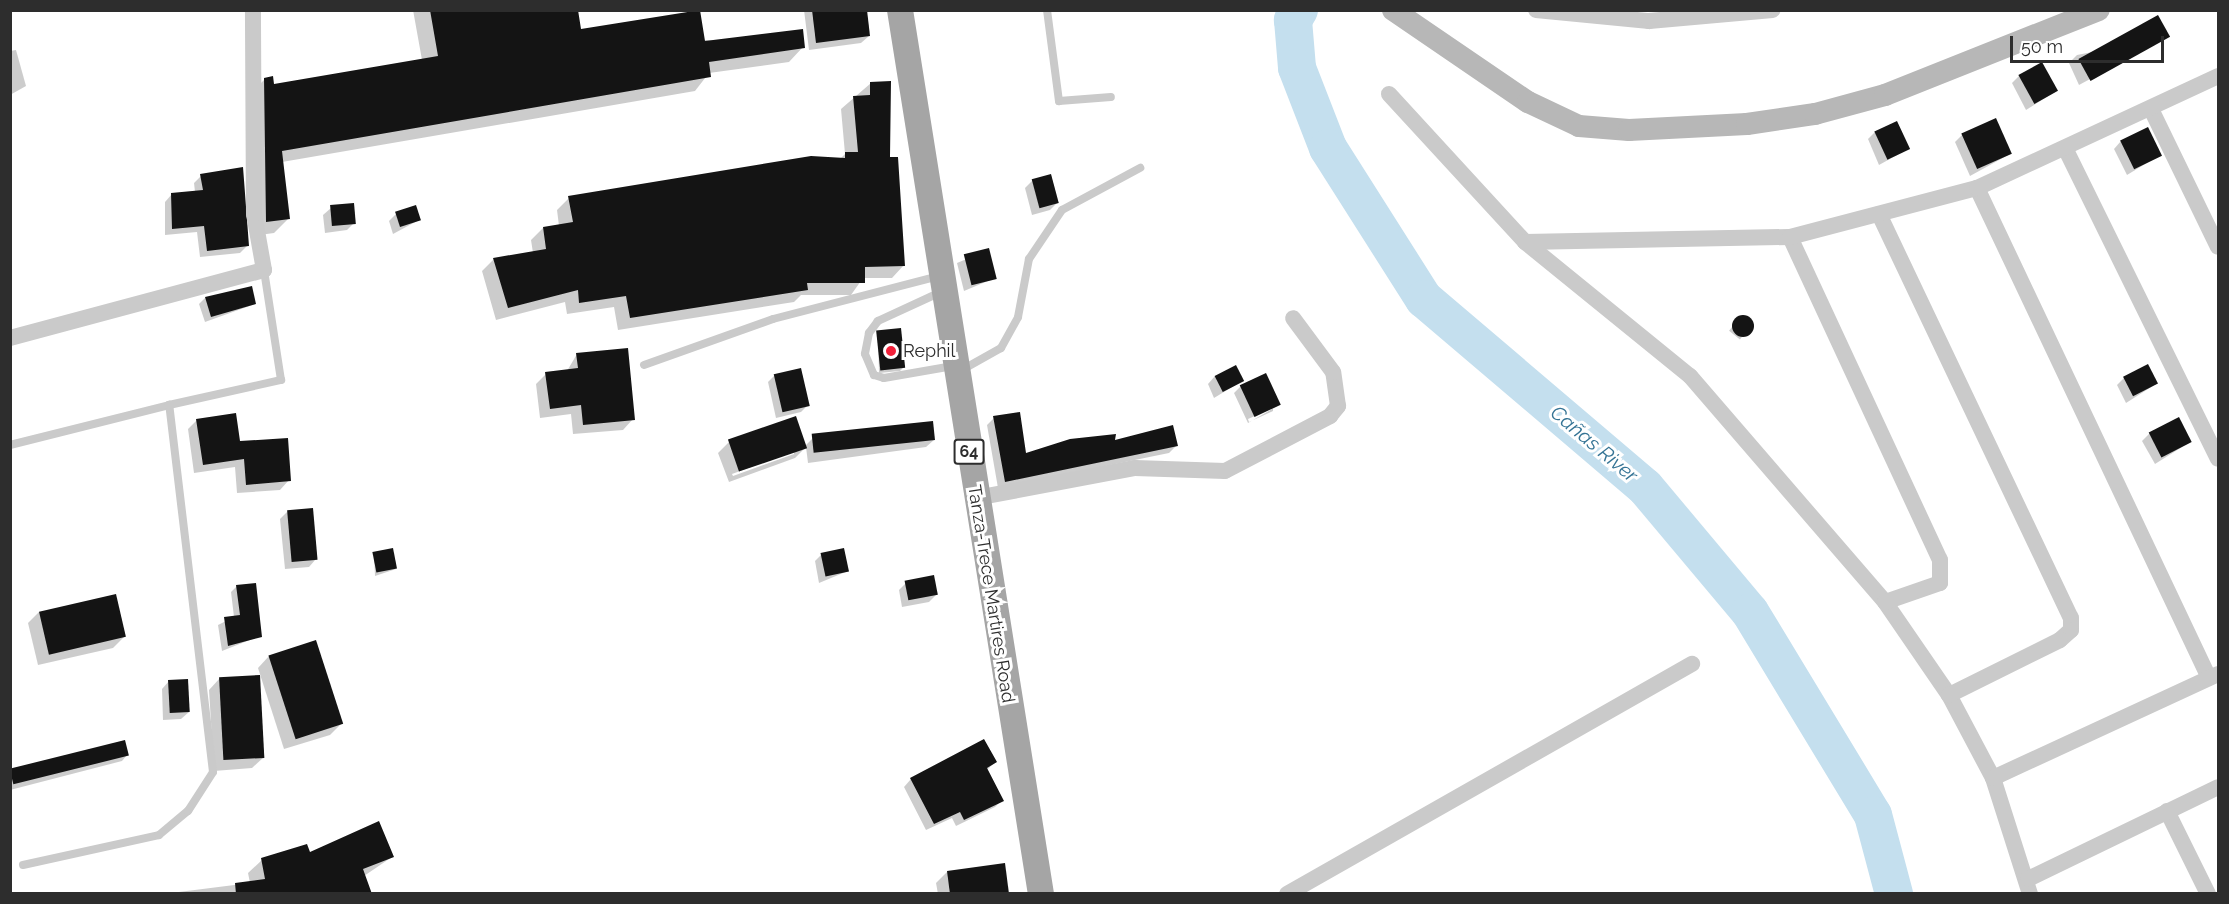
<!DOCTYPE html>
<html>
<head>
<meta charset="utf-8">
<style>
	body { margin:0 }
	#map { position:relative; width:2229px; height:904px; overflow:hidden; background:#fff; font-family:Raleway,sans-serif }
	div>[style] { position:absolute }
	.shadow>* { inset:0; background:#0003; transform-origin:0 0 }
	.river>* { height:38px; margin:-19px; padding:0 19px; transform-origin:19px; border-radius:19px; background:#c4dfee }
	.building>* { inset:0; background:#141414; transform-origin:0 0 }
	.round { border-radius:50% }
	.lane>* { height:8px; margin:-4px; padding:0 4px; transform-origin:4px; border-radius:4px; background:#cacaca }
	.street>* { height:16px; margin:-8px; padding:0 8px; transform-origin:8px; border-radius:8px; background:#cacaca }
	.secondary>* { height:22px; margin:-11px; padding:0 11px; transform-origin:11px; border-radius:11px; background:#b7b7b7 }
	.primary>* { height:26px; margin:-13px; padding:0 13px; transform-origin:13px; border-radius:13px; background:#a5a5a5 }
	.dots>* { width:16px; height:16px; translate:-50% -50%; box-sizing:border-box; border:3px solid #fff; border-radius:50% }
	span { translate:-50% -50%; white-space:nowrap; text-align:center; line-height:1.15; -webkit-text-stroke:6px #fff; paint-order:stroke }
	.shield-label span { padding:2px 4px; background:#fff; border:2px solid; border-radius:4px; -webkit-text-stroke-width:0 }
	.shield-label { font-size:16px; color:#2d2d2d; font-weight:700 }
	.poi-label { font-size:18px; color:#2d2d2d }
	.left { translate:0 -50%; text-align:left }
	.street-label { font-size:18px; color:#2d2d2d }
	.water-label { font-size:20px; color:#357495; font-style:italic }
	.frame { position:absolute; inset:0; border:12px solid #2d2d2d; pointer-events:none }
	.scale { position:absolute; left:2010px; top:36px; width:154px; height:27px; box-sizing:border-box; border:3px solid #2d2d2d; border-top:0; padding-left:8px; font-size:18px; line-height:21px; white-space:nowrap; color:#2d2d2d; -webkit-text-stroke:4px #fff; paint-order:stroke }
</style>
</head>
<body>
<div id="map">
	<div class="shadow">
		<i style="clip-path:polygon(413px 10px,576px 10px,580px 31px,803px 47px,789px 62px,709px 73px,695px 91px,282px 162px,288px 219px,274px 233px,252px 236px,250px 94px,265px 79px,273px 86px,422px 60px)"></i>
		<i style="clip-path:polygon(804px 10px,851px 10px,869px 36px,861px 43px,809px 50px)"></i>
		<i style="clip-path:polygon(2168px 37px,2079px 85px,2069px 63px,2077px 55px)"></i>
		<i style="clip-path:polygon(16px 50px,26px 86px,10px 95px,10px 51px)"></i>
		<i style="clip-path:polygon(2019px 76px,2056px 91px,2026px 110px,2012px 83px)"></i>
		<i style="clip-path:polygon(871px 83px,904px 265px,892px 278px,863px 278px,851px 295px,801px 295px,794px 302px,618px 330px,614px 307px,567px 314px,565px 302px,496px 320px,482px 271px,494px 259px,533px 253px,531px 240px,543px 228px,559px 226px,557px 210px,569px 198px,840px 159px,845px 154px,841px 109px)"></i>
		<i style="clip-path:polygon(1875px 132px,1908px 149px,1879px 165px,1868px 139px)"></i>
		<i style="clip-path:polygon(1962px 135px,2010px 154px,1970px 176px,1955px 142px)"></i>
		<i style="clip-path:polygon(2121px 141px,2160px 155px,2127px 175px,2114px 149px)"></i>
		<i style="clip-path:polygon(201px 176px,248px 245px,240px 253px,200px 257px,197px 232px,165px 235px,165px 202px,172px 194px,195px 192px,194px 183px)"></i>
		<i style="clip-path:polygon(1033px 180px,1057px 203px,1050px 210px,1032px 215px,1025px 188px)"></i>
		<i style="clip-path:polygon(331px 208px,354px 223px,347px 230px,325px 233px,323px 215px)"></i>
		<i style="clip-path:polygon(396px 214px,419px 220px,393px 234px,389px 221px)"></i>
		<i style="clip-path:polygon(988px 250px,995px 278px,964px 291px,957px 263px)"></i>
		<i style="clip-path:polygon(205px 298px,255px 304px,205px 322px,199px 304px)"></i>
		<i style="left:1741px;top:316px;width:14px;height:19px;rotate:39deg"></i>
		<i style="clip-path:polygon(878px 334px,904px 367px,900px 371px,879px 373px)"></i>
		<i style="clip-path:polygon(577px 354px,633px 419px,623px 430px,573px 434px,571px 414px,540px 418px,536px 384px,546px 374px,567px 371px)"></i>
		<i style="clip-path:polygon(775px 375px,808px 405px,801px 412px,776px 418px,768px 382px)"></i>
		<i style="clip-path:polygon(1215px 376px,1242px 381px,1214px 398px,1208px 384px)"></i>
		<i style="clip-path:polygon(2124px 378px,2156px 384px,2126px 403px,2117px 385px)"></i>
		<i style="clip-path:polygon(evenodd,1241px 386px,1279px 405px,1248px 423px,1234px 393px,1241px 386px,1273px 408px,1273px 411px,1249px 422px,1248px 419px,1273px 408px)"></i>
		<i style="clip-path:polygon(994px 418px,1025px 455px,1113px 442px,1176px 446px,1169px 453px,998px 488px,987px 425px)"></i>
		<i style="clip-path:polygon(197px 420px,238px 443px,289px 480px,280px 490px,237px 493px,235px 467px,194px 473px,188px 429px)"></i>
		<i style="clip-path:polygon(2149px 434px,2190px 442px,2155px 464px,2142px 441px)"></i>
		<i style="clip-path:polygon(evenodd,813px 438px,934px 440px,926px 447px,808px 463px,806px 447px,795px 458px,729px 482px,718px 453px,729px 442px,805px 446px,813px 438px,794px 451px,794px 454px,733px 476px,732px 474px,794px 451px)"></i>
		<i style="clip-path:polygon(287px 512px,316px 559px,309px 567px,285px 569px,280px 519px)"></i>
		<i style="clip-path:polygon(374px 554px,396px 569px,375px 576px)"></i>
		<i style="clip-path:polygon(822px 554px,848px 571px,819px 583px,815px 561px)"></i>
		<i style="clip-path:polygon(906px 583px,937px 594px,929px 602px,902px 607px,899px 590px)"></i>
		<i style="clip-path:polygon(237px 586px,260px 636px,222px 651px,218px 625px,234px 617px,231px 592px)"></i>
		<i style="clip-path:polygon(39px 612px,124px 637px,113px 648px,38px 665px,28px 623px)"></i>
		<i style="clip-path:polygon(269px 656px,341px 724px,330px 735px,284px 749px,258px 668px)"></i>
		<i style="clip-path:polygon(220px 678px,264px 757px,252px 768px,214px 771px,209px 690px)"></i>
		<i style="clip-path:polygon(169px 681px,189px 712px,181px 719px,163px 720px,162px 689px)"></i>
		<i style="clip-path:polygon(127px 755px,122px 761px,10px 790px,10px 771px)"></i>
		<i style="clip-path:polygon(995px 762px,987px 770px,1002px 800px,995px 807px,956px 826px,952px 818px,926px 830px,904px 787px,911px 779px)"></i>
		<i style="clip-path:polygon(309px 854px,392px 857px,364px 876px,370px 894px,163px 894px,250px 883px,248px 873px,262px 860px)"></i>
		<i style="clip-path:polygon(947px 872px,1007px 894px,938px 894px,936px 883px)"></i>
	</div>
	<div class="river">
		<i style="left:1299px;top:10px;width:12px;rotate:121deg"></i>
		<i style="left:1293px;top:20px;width:48px;rotate:85.2deg"></i>
		<i style="left:1297px;top:68px;width:86px;rotate:68.8deg"></i>
		<i style="left:1328px;top:148px;width:179px;rotate:57.6deg"></i>
		<i style="left:1424px;top:299px;width:290px;rotate:40.4deg"></i>
		<i style="left:1645px;top:487px;width:163px;rotate:50deg"></i>
		<i style="left:1750px;top:612px;width:237px;rotate:58.8deg"></i>
		<i style="left:1873px;top:815px;width:82px;rotate:75.1deg"></i>
	</div>
	<div class="building">
		<i style="clip-path:polygon(430px 10px,578px 10px,581px 29px,700px 10px,705px 41px,803px 29px,805px 48px,709px 62px,711px 77px,282px 151px,290px 219px,266px 222px,264px 78px,273px 76px,274px 84px,438px 56px)"></i>
		<i style="clip-path:polygon(812px 10px,867px 10px,870px 36px,816px 43px)"></i>
		<i style="left:2158px;top:15px;width:25px;height:91px;rotate:61deg"></i>
		<i style="left:2042px;top:62px;width:33px;height:27px;rotate:61deg"></i>
		<i style="clip-path:polygon(891px 81px,890px 157px,898px 157px,905px 266px,865px 267px,865px 283px,807px 283px,808px 290px,630px 318px,626px 296px,579px 303px,578px 290px,508px 308px,493px 258px,546px 249px,543px 227px,573px 222px,568px 196px,811px 156px,845px 158px,845px 152px,858px 152px,853px 96px,870px 95px,870px 82px)"></i>
		<i style="left:1996px;top:118px;width:39px;height:38px;rotate:66deg"></i>
		<i style="left:1897px;top:121px;width:31px;height:25px;rotate:65deg"></i>
		<i style="left:2148px;top:127px;width:32px;height:31px;rotate:64deg"></i>
		<i style="clip-path:polygon(243px 167px,249px 246px,207px 251px,204px 226px,172px 229px,171px 193px,203px 190px,200px 174px)"></i>
		<i style="left:1051px;top:174px;width:30px;height:20px;rotate:75deg"></i>
		<i style="left:354px;top:203px;width:21px;height:24px;rotate:85deg"></i>
		<i style="left:416px;top:205px;width:16px;height:22px;rotate:72deg"></i>
		<i style="left:989px;top:248px;width:32px;height:26px;rotate:76deg"></i>
		<i style="clip-path:polygon(252px 286px,256px 304px,211px 317px,205px 297px)"></i>
		<i class="round" style="left:1732px;top:315px;width:22px;height:22px"></i>
		<i style="left:901px;top:328px;width:40px;height:25px;rotate:84deg"></i>
		<i style="clip-path:polygon(628px 348px,635px 420px,583px 425px,581px 405px,550px 409px,545px 372px,578px 368px,576px 353px)"></i>
		<i style="left:2148px;top:364px;width:22px;height:28px;rotate:63deg"></i>
		<i style="left:1236px;top:365px;width:18px;height:24px;rotate:63deg"></i>
		<i style="left:801px;top:368px;width:39px;height:28px;rotate:77deg"></i>
		<i style="left:1266px;top:373px;width:35px;height:29px;rotate:65deg"></i>
		<i style="clip-path:polygon(1020px 412px,1026px 453px,1070px 439px,1116px 434px,1115px 440px,1173px 425px,1178px 446px,1005px 482px,993px 416px)"></i>
		<i style="clip-path:polygon(236px 413px,240px 441px,288px 438px,291px 481px,246px 485px,244px 459px,203px 465px,196px 419px)"></i>
		<i style="left:796px;top:416px;width:34px;height:72px;rotate:71deg"></i>
		<i style="left:2179px;top:417px;width:28px;height:34px;rotate:63deg"></i>
		<i style="left:933px;top:421px;width:19px;height:122px;rotate:84deg"></i>
		<i style="left:313px;top:508px;width:52px;height:26px;rotate:85deg"></i>
		<i style="left:393px;top:548px;width:21px;height:21px;rotate:79deg"></i>
		<i style="left:844px;top:548px;width:24px;height:24px;rotate:78deg"></i>
		<i style="left:934px;top:575px;width:20px;height:30px;rotate:79deg"></i>
		<i style="clip-path:polygon(256px 583px,262px 637px,228px 646px,224px 617px,240px 615px,236px 585px)"></i>
		<i style="left:116px;top:594px;width:44px;height:79px;rotate:77deg"></i>
		<i style="left:316px;top:640px;width:88px;height:50px;rotate:72deg"></i>
		<i style="left:260px;top:675px;width:83px;height:41px;rotate:87deg"></i>
		<i style="left:188px;top:679px;width:33px;height:20px;rotate:87deg"></i>
		<i style="clip-path:polygon(984px 739px,997px 762px,987px 768px,1004px 801px,964px 820px,960px 812px,934px 824px,910px 778px)"></i>
		<i style="left:125px;top:740px;width:16px;height:119px;rotate:76deg"></i>
		<i style="clip-path:polygon(379px 821px,394px 857px,363px 869px,372px 894px,236px 894px,235px 883px,265px 879px,261px 858px,307px 844px,310px 852px)"></i>
		<i style="clip-path:polygon(1005px 863px,1009px 894px,950px 894px,947px 871px)"></i>
	</div>
	<div class="lane">
		<i style="left:1047px;top:10px;width:92px;rotate:82.5deg"></i>
		<i style="left:1059px;top:101px;width:52px;rotate:-4.4deg"></i>
		<i style="left:943px;top:291px;width:72px;rotate:155.2deg"></i>
		<i style="left:878px;top:321px;width:15px;rotate:127deg"></i>
		<i style="left:869px;top:333px;width:21px;rotate:101deg"></i>
		<i style="left:865px;top:354px;width:23px;rotate:67deg"></i>
		<i style="left:874px;top:375px;width:10px;rotate:17deg"></i>
		<i style="left:884px;top:378px;width:70px;rotate:-9.9deg"></i>
		<i style="left:644px;top:365px;width:137px;rotate:-19.6deg"></i>
		<i style="left:773px;top:319px;width:171px;rotate:-14.5deg"></i>
		<i style="left:960px;top:371px;width:47px;rotate:-29.3deg"></i>
		<i style="left:1001px;top:348px;width:35px;rotate:-61deg"></i>
		<i style="left:1018px;top:317px;width:59px;rotate:-79.3deg"></i>
		<i style="left:1029px;top:259px;width:59px;rotate:-56deg"></i>
		<i style="left:1062px;top:210px;width:89px;rotate:-28.3deg"></i>
		<i style="left:10px;top:445px;width:164px;rotate:-14.1deg"></i>
		<i style="left:23px;top:865px;width:139px;rotate:-12.4deg"></i>
		<i style="left:159px;top:835px;width:38px;rotate:-40deg"></i>
		<i style="left:188px;top:811px;width:46px;rotate:-57.3deg"></i>
		<i style="left:213px;top:772px;width:370px;rotate:-96.8deg"></i>
		<i style="left:169px;top:405px;width:115px;rotate:-12.6deg"></i>
		<i style="left:281px;top:380px;width:111px;rotate:-98.8deg"></i>
	</div>
	<div class="street">
		<i style="left:1536px;top:10px;width:114px;rotate:5.6deg"></i>
		<i style="left:1649px;top:21px;width:124px;rotate:-5.1deg"></i>
		<i style="left:1389px;top:94px;width:201px;rotate:47.4deg"></i>
		<i style="left:1525px;top:242px;width:213px;rotate:39.1deg"></i>
		<i style="left:1690px;top:376px;width:298px;rotate:49.2deg"></i>
		<i style="left:1885px;top:602px;width:113px;rotate:55.5deg"></i>
		<i style="left:1949px;top:695px;width:94px;rotate:62.1deg"></i>
		<i style="left:1993px;top:778px;width:122px;rotate:72.3deg"></i>
		<i style="left:2151px;top:109px;width:153px;rotate:64.1deg"></i>
		<i style="left:2066px;top:150px;width:344px;rotate:63.8deg"></i>
		<i style="left:1977px;top:188px;width:542px;rotate:64.66deg"></i>
		<i style="left:1879px;top:214px;width:447px;rotate:64.6deg"></i>
		<i style="left:2071px;top:618px;width:12px;rotate:90deg"></i>
		<i style="left:2071px;top:630px;width:15px;rotate:138deg"></i>
		<i style="left:2060px;top:640px;width:124px;rotate:153.6deg"></i>
		<i style="left:1790px;top:237px;width:356px;rotate:65.1deg"></i>
		<i style="left:1940px;top:560px;width:23px;rotate:90deg"></i>
		<i style="left:1940px;top:583px;width:58px;rotate:160.9deg"></i>
		<i style="left:1525px;top:242px;width:265px;rotate:-1.1deg"></i>
		<i style="left:1790px;top:237px;width:193px;rotate:-14.7deg"></i>
		<i style="left:1977px;top:188px;width:266px;rotate:-24.9deg"></i>
		<i style="left:10px;top:338px;width:263px;rotate:-15deg"></i>
		<i style="left:264px;top:270px;width:57px;rotate:-100.1deg"></i>
		<i style="left:254px;top:214px;width:204px;rotate:-90.3deg"></i>
		<i style="left:976px;top:498px;width:162px;rotate:-10.7deg"></i>
		<i style="left:1135px;top:468px;width:90px;rotate:1.9deg"></i>
		<i style="left:1225px;top:471px;width:119px;rotate:-27.6deg"></i>
		<i style="left:1330px;top:416px;width:13px;rotate:-51deg"></i>
		<i style="left:1338px;top:406px;width:34px;rotate:-98deg"></i>
		<i style="left:1333px;top:372px;width:67px;rotate:-126.5deg"></i>
		<i style="left:1993px;top:778px;width:248px;rotate:-24.8deg"></i>
		<i style="left:2167px;top:811px;width:93px;rotate:63.7deg"></i>
		<i style="left:2028px;top:879px;width:211px;rotate:-25.8deg"></i>
		<i style="left:1287px;top:894px;width:466px;rotate:-29.6deg"></i>
	</div>
	<div class="secondary">
		<i style="left:1393px;top:10px;width:163px;rotate:34.3deg"></i>
		<i style="left:1528px;top:102px;width:56px;rotate:25.2deg"></i>
		<i style="left:1579px;top:126px;width:50px;rotate:4.6deg"></i>
		<i style="left:1629px;top:130px;width:118px;rotate:-2.9deg"></i>
		<i style="left:1747px;top:124px;width:69px;rotate:-8.4deg"></i>
		<i style="left:1815px;top:114px;width:73px;rotate:-15.2deg"></i>
		<i style="left:1885px;top:95px;width:230px;rotate:-21.7deg"></i>
	</div>
	<div class="primary">
		<i style="left:900px;top:10px;width:895px;rotate:80.94deg"></i>
	</div>
	<div class="dots">
		<i style="left:891px;top:351px;background:#f2213a"></i>
	</div>
	<div class="shield-label">
		<span style="left:969px;top:452px">64</span>
	</div>
	<div class="poi-label">
		<span class="left" style="left:903px;top:351px">Rephil</span>
	</div>
	<div class="street-label">
		<span style="left:991px;top:594px;rotate:81deg">Tanza-Trece Martires Road</span>
	</div>
	<div class="water-label">
		<span style="left:1594px;top:444px;rotate:40deg">Cañas River</span>
	</div>
	<div class="frame"></div>
	<div class="scale">50 m</div>
</div>
</body>
</html>
